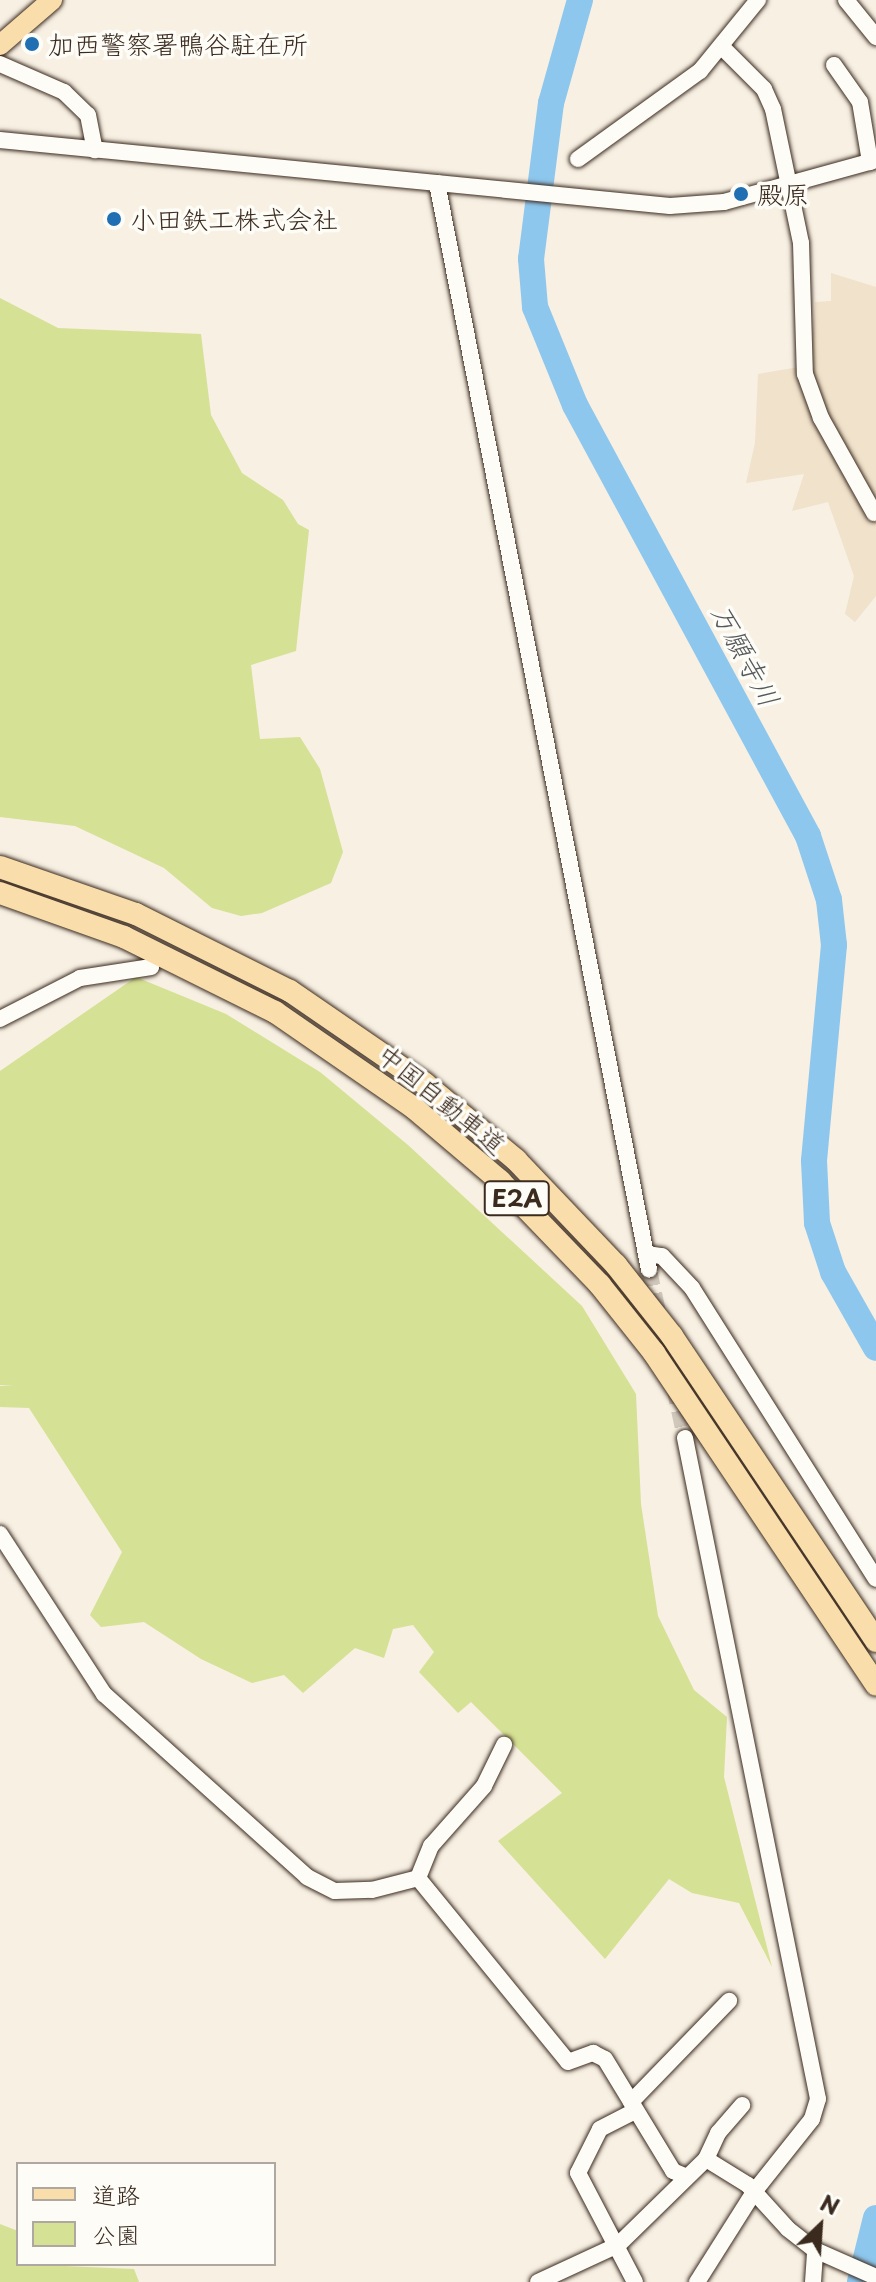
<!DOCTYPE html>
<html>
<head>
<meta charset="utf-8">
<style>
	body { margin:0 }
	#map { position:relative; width:876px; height:2282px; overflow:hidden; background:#f7f0e3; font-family:"Playpen Sans","Klee One",sans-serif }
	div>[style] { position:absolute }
	.built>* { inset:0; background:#f0e2cb }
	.green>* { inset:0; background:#d5e194 }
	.river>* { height:26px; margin:-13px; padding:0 13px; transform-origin:13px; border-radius:13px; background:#8ec7ed }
	.minor-tunnel>* { height:16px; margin-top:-8px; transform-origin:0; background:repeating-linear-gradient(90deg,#d1c8bc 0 16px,transparent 0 24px) }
	.roads { filter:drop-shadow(0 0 2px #3b2a1e) drop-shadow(0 0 2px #3b2a1e) }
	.minor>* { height:16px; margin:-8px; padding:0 8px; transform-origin:8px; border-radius:8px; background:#fdfcf7 }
	.major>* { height:20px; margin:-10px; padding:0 10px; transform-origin:10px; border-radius:10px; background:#f9deab }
	.highway>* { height:22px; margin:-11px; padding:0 11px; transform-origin:11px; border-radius:11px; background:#f9deab }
	.dots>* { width:22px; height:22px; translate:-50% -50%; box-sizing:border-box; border:4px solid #fdfcf7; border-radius:50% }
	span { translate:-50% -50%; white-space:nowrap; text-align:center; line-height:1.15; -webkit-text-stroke:7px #fdfcf7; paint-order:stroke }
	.shield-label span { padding:2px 6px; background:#fdfcf7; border:2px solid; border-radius:6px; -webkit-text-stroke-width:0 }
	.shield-label { font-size:24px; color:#3b2a1e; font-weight:700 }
	.poi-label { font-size:26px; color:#3b2a1e }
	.left { translate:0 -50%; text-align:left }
	.street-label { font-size:26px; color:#3b2a1e }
	.water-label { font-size:28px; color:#54595c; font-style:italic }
	.legend { position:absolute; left:16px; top:2162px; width:260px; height:104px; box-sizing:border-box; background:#fdfcf7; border:2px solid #afa8a0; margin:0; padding:10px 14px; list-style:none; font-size:24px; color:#3b2a1e }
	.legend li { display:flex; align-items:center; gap:16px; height:40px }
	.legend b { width:40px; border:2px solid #afa8a0 }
	.north { position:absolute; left:780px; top:2186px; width:80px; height:80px; -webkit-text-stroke:6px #fdfcf7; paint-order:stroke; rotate:25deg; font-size:22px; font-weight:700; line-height:32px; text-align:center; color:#3b2a1e }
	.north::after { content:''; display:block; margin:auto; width:28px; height:36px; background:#3b2a1e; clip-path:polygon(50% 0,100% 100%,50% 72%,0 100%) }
</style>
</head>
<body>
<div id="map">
	<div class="built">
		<i style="clip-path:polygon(831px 273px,876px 287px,876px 596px,855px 622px,845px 614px,854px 576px,828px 502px,792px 511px,804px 474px,746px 483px,755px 443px,758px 374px,811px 365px,815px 302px,831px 301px)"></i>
	</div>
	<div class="green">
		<i style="clip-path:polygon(0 298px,58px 328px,201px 334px,211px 415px,242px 473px,283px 500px,298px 524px,309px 530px,296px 651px,251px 665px,260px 739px,300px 737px,320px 769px,343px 852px,331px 883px,262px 913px,241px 916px,212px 908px,164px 868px,75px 826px,0 817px)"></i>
		<i style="clip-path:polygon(136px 977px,226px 1014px,320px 1072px,408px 1145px,582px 1306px,636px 1394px,641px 1504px,658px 1616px,694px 1690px,727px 1717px,724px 1777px,772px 1967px,739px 1903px,692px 1893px,669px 1879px,605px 1959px,498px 1841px,562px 1793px,471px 1702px,458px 1713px,419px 1672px,434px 1652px,413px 1625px,393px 1629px,384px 1658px,355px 1648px,303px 1693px,284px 1675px,252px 1683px,201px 1659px,144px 1622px,101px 1627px,90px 1615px,122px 1552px,29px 1408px,0 1407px,0 1386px,13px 1386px,0 1385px,0 1071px)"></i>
		<i style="clip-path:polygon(0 2224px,18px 2231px,18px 2264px,134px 2269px,139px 2282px,0 2282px)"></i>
	</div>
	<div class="river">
		<i style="left:580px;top:0;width:107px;rotate:105.7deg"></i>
		<i style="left:551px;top:103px;width:157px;rotate:97.3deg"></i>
		<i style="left:531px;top:259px;width:48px;rotate:85.2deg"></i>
		<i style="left:535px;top:307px;width:106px;rotate:67.8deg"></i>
		<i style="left:575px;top:405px;width:490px;rotate:61.6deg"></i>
		<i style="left:808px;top:836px;width:67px;rotate:71.8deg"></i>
		<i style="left:829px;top:900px;width:45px;rotate:83.7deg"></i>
		<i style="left:834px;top:945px;width:217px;rotate:95.3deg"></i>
		<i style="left:814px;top:1161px;width:62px;rotate:87.2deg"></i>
		<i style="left:817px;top:1223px;width:52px;rotate:71.9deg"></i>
		<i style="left:833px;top:1272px;width:87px;rotate:60.5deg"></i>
		<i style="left:860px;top:2282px;width:66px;rotate:-76deg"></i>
	</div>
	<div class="minor-tunnel">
		<i style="left:649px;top:1270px;width:172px;rotate:77.9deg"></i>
	</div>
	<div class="roads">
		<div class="minor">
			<i style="left:846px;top:0;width:48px;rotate:51deg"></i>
			<i style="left:723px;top:48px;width:58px;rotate:45deg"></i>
			<i style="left:764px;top:89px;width:22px;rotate:66deg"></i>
			<i style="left:773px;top:109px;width:137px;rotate:78.2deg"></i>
			<i style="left:801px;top:243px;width:131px;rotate:88.3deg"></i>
			<i style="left:805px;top:374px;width:47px;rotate:70deg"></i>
			<i style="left:821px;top:418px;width:109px;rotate:60.8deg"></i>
			<i style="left:0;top:64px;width:70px;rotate:23.6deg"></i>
			<i style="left:64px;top:92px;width:33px;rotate:44deg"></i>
			<i style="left:88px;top:115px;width:36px;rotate:79deg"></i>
			<i style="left:834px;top:65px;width:45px;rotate:54.9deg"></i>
			<i style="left:860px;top:102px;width:61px;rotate:80.5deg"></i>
			<i style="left:0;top:140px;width:673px;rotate:5.63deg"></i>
			<i style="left:670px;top:206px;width:54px;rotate:-4.2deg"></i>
			<i style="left:724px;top:202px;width:158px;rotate:-15.4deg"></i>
			<i style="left:578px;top:159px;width:150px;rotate:-35.8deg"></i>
			<i style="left:700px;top:71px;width:92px;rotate:-50.8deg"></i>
			<i style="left:437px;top:183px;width:1107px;rotate:78.96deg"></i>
			<i style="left:0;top:1019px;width:90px;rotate:-27.1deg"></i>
			<i style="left:80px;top:978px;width:72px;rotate:-8.8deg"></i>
			<i style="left:647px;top:1254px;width:15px;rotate:8deg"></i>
			<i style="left:662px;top:1256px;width:44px;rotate:46.8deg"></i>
			<i style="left:692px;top:1288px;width:344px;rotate:57.7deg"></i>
			<i style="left:685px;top:1438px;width:674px;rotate:78.62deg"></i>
			<i style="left:818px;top:2099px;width:21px;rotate:107deg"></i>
			<i style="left:812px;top:2119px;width:93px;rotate:128.5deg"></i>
			<i style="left:754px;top:2192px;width:107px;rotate:122.3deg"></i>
			<i style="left:0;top:1534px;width:191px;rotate:57deg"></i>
			<i style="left:104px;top:1694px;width:273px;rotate:42deg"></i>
			<i style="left:307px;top:1877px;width:31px;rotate:27deg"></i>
			<i style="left:335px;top:1891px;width:37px;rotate:-2deg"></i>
			<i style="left:372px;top:1890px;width:48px;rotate:-14.6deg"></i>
			<i style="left:418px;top:1878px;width:35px;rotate:-68deg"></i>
			<i style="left:431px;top:1846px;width:80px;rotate:-48.5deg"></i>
			<i style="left:484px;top:1786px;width:46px;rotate:-64deg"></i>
			<i style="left:418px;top:1878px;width:237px;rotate:50.8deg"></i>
			<i style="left:568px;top:2062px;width:27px;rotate:-20deg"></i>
			<i style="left:593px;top:2053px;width:13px;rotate:27deg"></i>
			<i style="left:605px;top:2059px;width:131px;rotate:58.7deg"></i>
			<i style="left:673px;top:2171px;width:13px;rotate:23deg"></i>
			<i style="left:631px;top:2102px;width:141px;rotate:-45.9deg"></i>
			<i style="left:633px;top:2112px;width:37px;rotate:153deg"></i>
			<i style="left:600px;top:2129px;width:49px;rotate:116.6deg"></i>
			<i style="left:578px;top:2173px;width:123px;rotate:62.4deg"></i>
			<i style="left:706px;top:2159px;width:29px;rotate:-65deg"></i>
			<i style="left:718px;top:2133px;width:37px;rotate:-49deg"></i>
			<i style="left:538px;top:2282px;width:88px;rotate:-24.8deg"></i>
			<i style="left:618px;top:2245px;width:123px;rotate:-44.3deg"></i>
			<i style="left:706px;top:2159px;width:49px;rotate:31.8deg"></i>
			<i style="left:748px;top:2185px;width:59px;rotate:47.7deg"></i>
			<i style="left:788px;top:2229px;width:34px;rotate:38deg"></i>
			<i style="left:815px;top:2250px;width:67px;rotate:23.9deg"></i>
			<i style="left:813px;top:2282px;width:32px;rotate:-86deg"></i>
		</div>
		<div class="major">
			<i style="left:0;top:45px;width:69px;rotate:-40.9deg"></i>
		</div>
		<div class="highway">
			<i style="left:0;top:867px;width:144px;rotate:19.1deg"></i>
			<i style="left:136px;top:914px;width:172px;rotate:26.6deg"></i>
			<i style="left:290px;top:991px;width:163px;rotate:34.5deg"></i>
			<i style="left:424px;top:1083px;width:120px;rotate:39.9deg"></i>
			<i style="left:516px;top:1160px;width:145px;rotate:46.4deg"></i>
			<i style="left:616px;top:1265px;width:90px;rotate:51.7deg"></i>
			<i style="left:672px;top:1336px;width:367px;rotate:56.2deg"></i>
			<i style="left:0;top:893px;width:132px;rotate:19.5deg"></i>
			<i style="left:124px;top:937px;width:169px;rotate:26.4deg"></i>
			<i style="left:275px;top:1012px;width:169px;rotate:34.6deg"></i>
			<i style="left:414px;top:1108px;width:113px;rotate:40.3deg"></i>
			<i style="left:500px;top:1181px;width:144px;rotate:46.1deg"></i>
			<i style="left:600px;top:1285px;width:87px;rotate:51.5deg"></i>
			<i style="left:654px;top:1353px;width:399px;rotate:56.2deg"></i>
		</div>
	</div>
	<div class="dots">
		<i style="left:32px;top:44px;background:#1f6fb2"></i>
		<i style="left:741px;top:194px;background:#1f6fb2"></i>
		<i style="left:114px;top:219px;background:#1f6fb2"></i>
	</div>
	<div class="shield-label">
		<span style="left:517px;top:1198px">E2A</span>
	</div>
	<div class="poi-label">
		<span class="left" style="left:48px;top:44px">加西警察署鴨谷駐在所</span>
		<span class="left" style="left:757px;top:194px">殿原</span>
		<span class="left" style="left:130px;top:219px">小田鉄工株式会社</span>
	</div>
	<div class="street-label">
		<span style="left:442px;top:1099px;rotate:39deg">中国自動車道</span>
	</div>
	<div class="water-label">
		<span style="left:746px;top:655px;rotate:62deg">万願寺川</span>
	</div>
	<ul class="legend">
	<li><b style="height:10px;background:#f9deab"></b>道路</li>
	<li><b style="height:22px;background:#d5e194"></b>公園</li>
	</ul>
	<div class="north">N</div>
</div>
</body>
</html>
